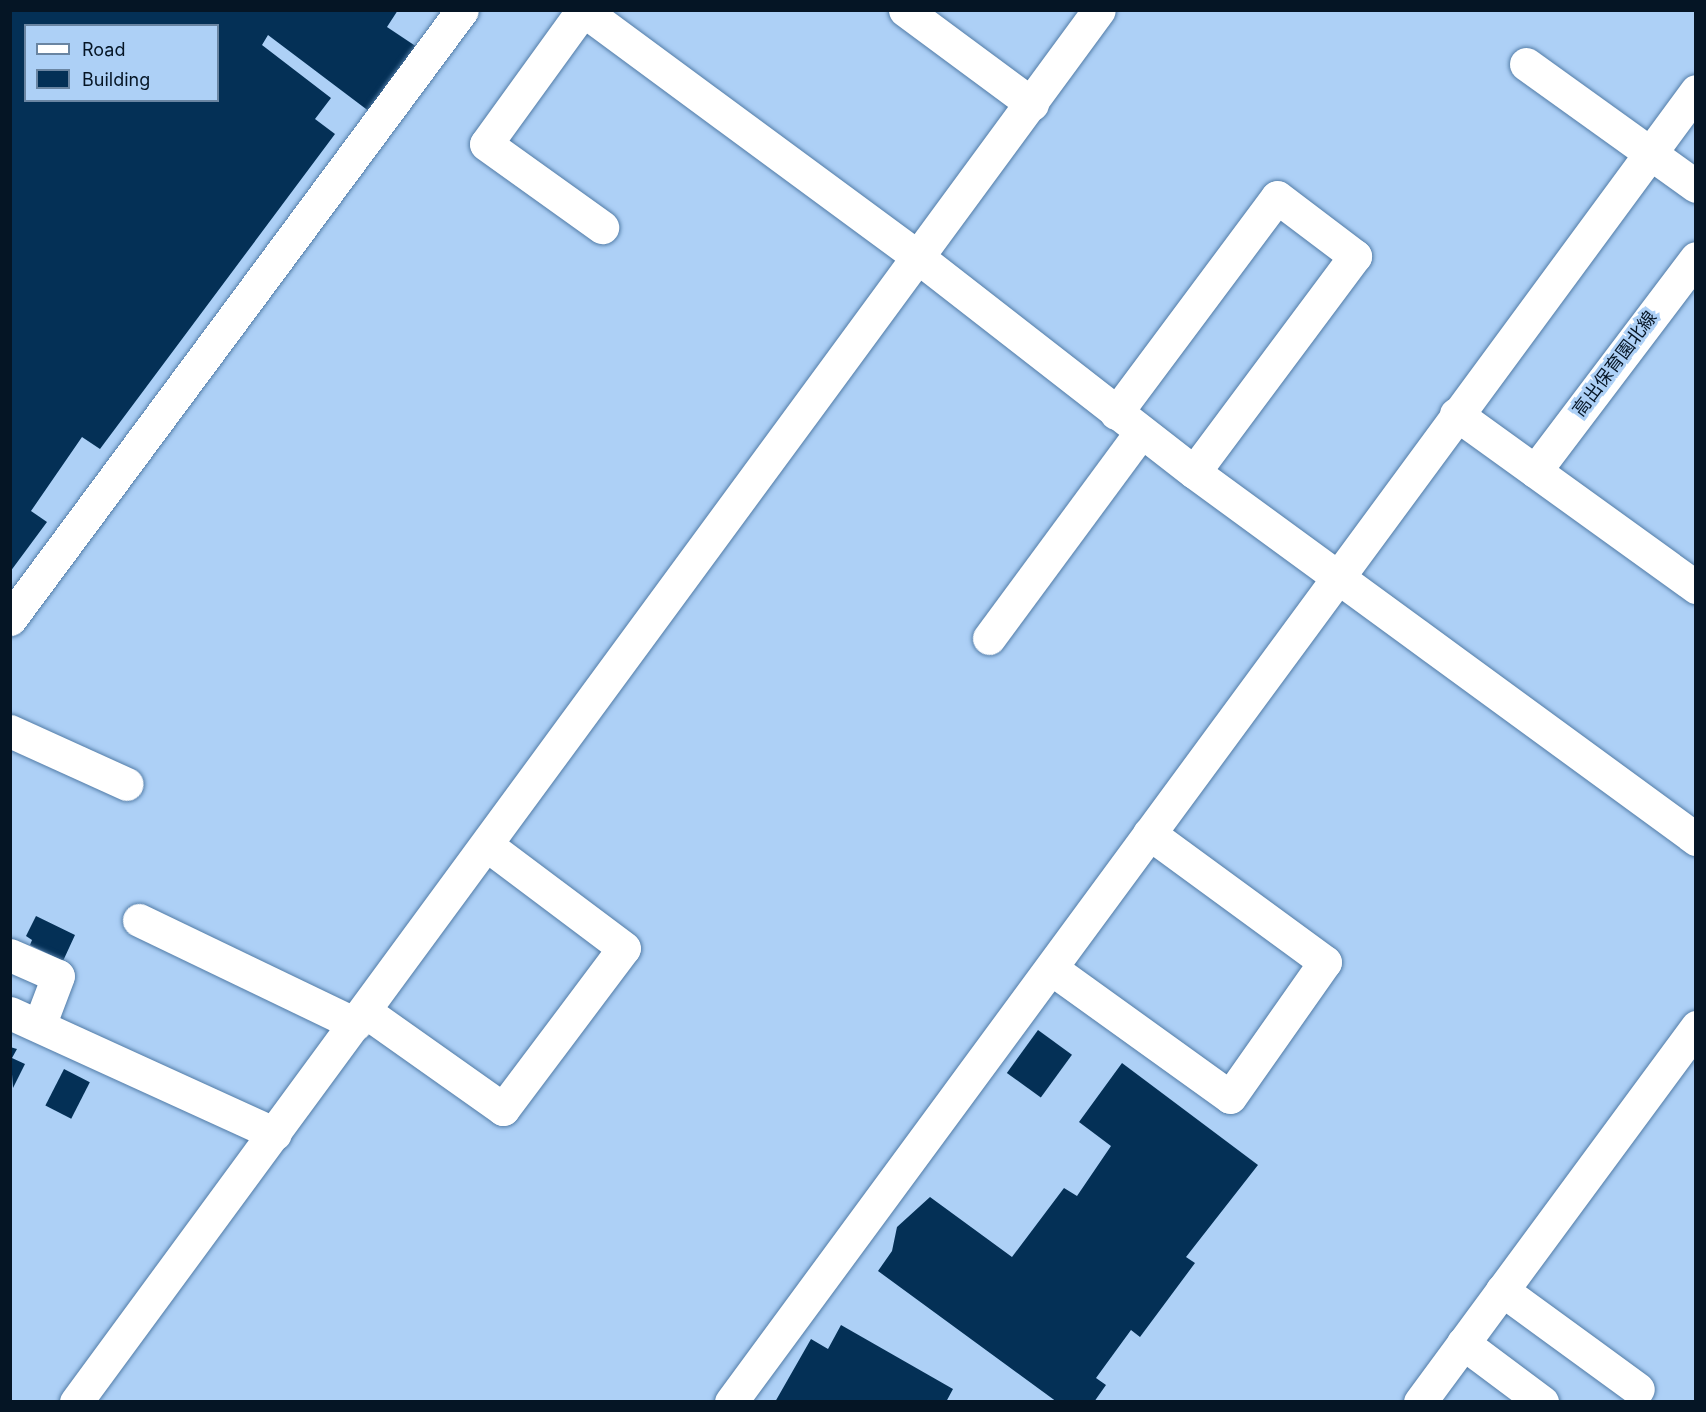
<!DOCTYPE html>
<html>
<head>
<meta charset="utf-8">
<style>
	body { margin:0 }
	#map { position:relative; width:1706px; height:1412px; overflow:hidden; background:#add0f6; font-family:Inter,"Noto Sans JP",sans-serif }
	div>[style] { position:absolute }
	.building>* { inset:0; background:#043056; transform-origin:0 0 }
	.roads { filter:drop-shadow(0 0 2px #527ca7) drop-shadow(0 0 2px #527ca7) }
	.street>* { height:33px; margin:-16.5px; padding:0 16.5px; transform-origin:16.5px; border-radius:16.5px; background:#fff }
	span { translate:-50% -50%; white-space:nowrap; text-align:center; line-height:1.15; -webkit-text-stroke:6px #add0f6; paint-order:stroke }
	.street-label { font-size:18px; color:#051525 }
	.frame { position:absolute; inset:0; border:12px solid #051525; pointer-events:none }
	.legend { position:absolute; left:24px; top:24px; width:195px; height:78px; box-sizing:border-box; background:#add0f6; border:2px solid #6a85a2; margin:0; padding:8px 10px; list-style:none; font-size:18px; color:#051525 }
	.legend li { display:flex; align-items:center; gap:12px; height:30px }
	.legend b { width:30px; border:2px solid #6a85a2 }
</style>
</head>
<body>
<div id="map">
	<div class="building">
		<i style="clip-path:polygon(evenodd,10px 10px,398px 10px,387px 27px,417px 47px,370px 112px,268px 35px,262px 45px,331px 98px,315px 119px,335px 134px,100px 449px,82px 437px,31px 511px,47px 522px,10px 572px,10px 10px,26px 26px,218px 26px,218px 100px,26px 100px,26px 26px)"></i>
		<i style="clip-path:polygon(36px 916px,75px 935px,63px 961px,30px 945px,32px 940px,26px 936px)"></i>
		<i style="left:1038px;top:1030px;width:42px;height:53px;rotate:36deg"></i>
		<i style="clip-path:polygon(10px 1047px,17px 1049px,12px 1058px,25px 1064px,13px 1088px)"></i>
		<i style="clip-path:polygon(1122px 1063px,1258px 1165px,1186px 1257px,1195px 1263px,1140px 1337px,1131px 1330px,1096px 1378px,1106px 1385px,1094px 1402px,1057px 1402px,878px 1271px,892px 1251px,897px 1227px,930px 1197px,1012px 1257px,1064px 1188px,1077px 1196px,1111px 1146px,1079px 1122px)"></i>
		<i style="left:64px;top:1069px;width:29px;height:41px;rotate:27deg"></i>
		<i style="clip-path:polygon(841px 1325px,953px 1389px,946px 1402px,775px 1402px,811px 1339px,828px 1349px)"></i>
	</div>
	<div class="roads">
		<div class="street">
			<i style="left:583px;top:10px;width:418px;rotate:36.4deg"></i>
			<i style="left:919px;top:258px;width:348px;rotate:37.9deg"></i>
			<i style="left:1194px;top:472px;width:622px;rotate:36.17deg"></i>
			<i style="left:583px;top:10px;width:165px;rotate:125.9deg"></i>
			<i style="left:486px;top:144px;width:143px;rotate:35.6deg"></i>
			<i style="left:905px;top:10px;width:158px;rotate:36.5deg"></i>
			<i style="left:1526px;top:64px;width:209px;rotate:35.7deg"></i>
			<i style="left:1116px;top:413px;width:269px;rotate:-53.3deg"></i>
			<i style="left:1277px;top:197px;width:98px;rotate:37.1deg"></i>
			<i style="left:1355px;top:256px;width:269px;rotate:126.7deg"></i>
			<i style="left:1456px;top:414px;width:296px;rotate:35.8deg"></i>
			<i style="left:1535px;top:471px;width:267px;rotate:-52.9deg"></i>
			<i style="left:10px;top:619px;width:758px;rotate:-53.42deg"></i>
			<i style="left:989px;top:638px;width:256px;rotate:-53.6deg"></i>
			<i style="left:10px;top:731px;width:128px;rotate:24.4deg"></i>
			<i style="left:139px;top:920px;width:240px;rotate:25.7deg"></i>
			<i style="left:10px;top:955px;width:52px;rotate:23.6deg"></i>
			<i style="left:58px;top:976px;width:53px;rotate:110.8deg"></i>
			<i style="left:1052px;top:969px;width:219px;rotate:35.7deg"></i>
			<i style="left:1230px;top:1097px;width:165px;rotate:-54.9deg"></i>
			<i style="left:1325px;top:962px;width:218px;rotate:-143.8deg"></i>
			<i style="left:366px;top:1012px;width:168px;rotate:35.3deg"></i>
			<i style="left:503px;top:1109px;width:201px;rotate:-53.1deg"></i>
			<i style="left:624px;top:948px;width:171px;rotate:-143.1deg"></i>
			<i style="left:10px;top:1013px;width:291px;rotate:24.5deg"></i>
			<i style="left:1502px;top:1290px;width:168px;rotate:36.1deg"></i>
			<i style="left:1463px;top:1343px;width:99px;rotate:36.8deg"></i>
			<i style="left:76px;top:1402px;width:1727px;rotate:-53.69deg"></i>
			<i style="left:731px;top:1402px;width:1628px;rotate:-53.64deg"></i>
			<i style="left:1420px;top:1402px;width:466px;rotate:-53.6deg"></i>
		</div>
	</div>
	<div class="street-label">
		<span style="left:1615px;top:364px;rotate:-53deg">高出保育園北線</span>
	</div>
	<div class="frame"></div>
	<ul class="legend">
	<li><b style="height:8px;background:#fff"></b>Road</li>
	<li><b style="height:16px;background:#043056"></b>Building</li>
	</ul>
</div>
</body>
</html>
